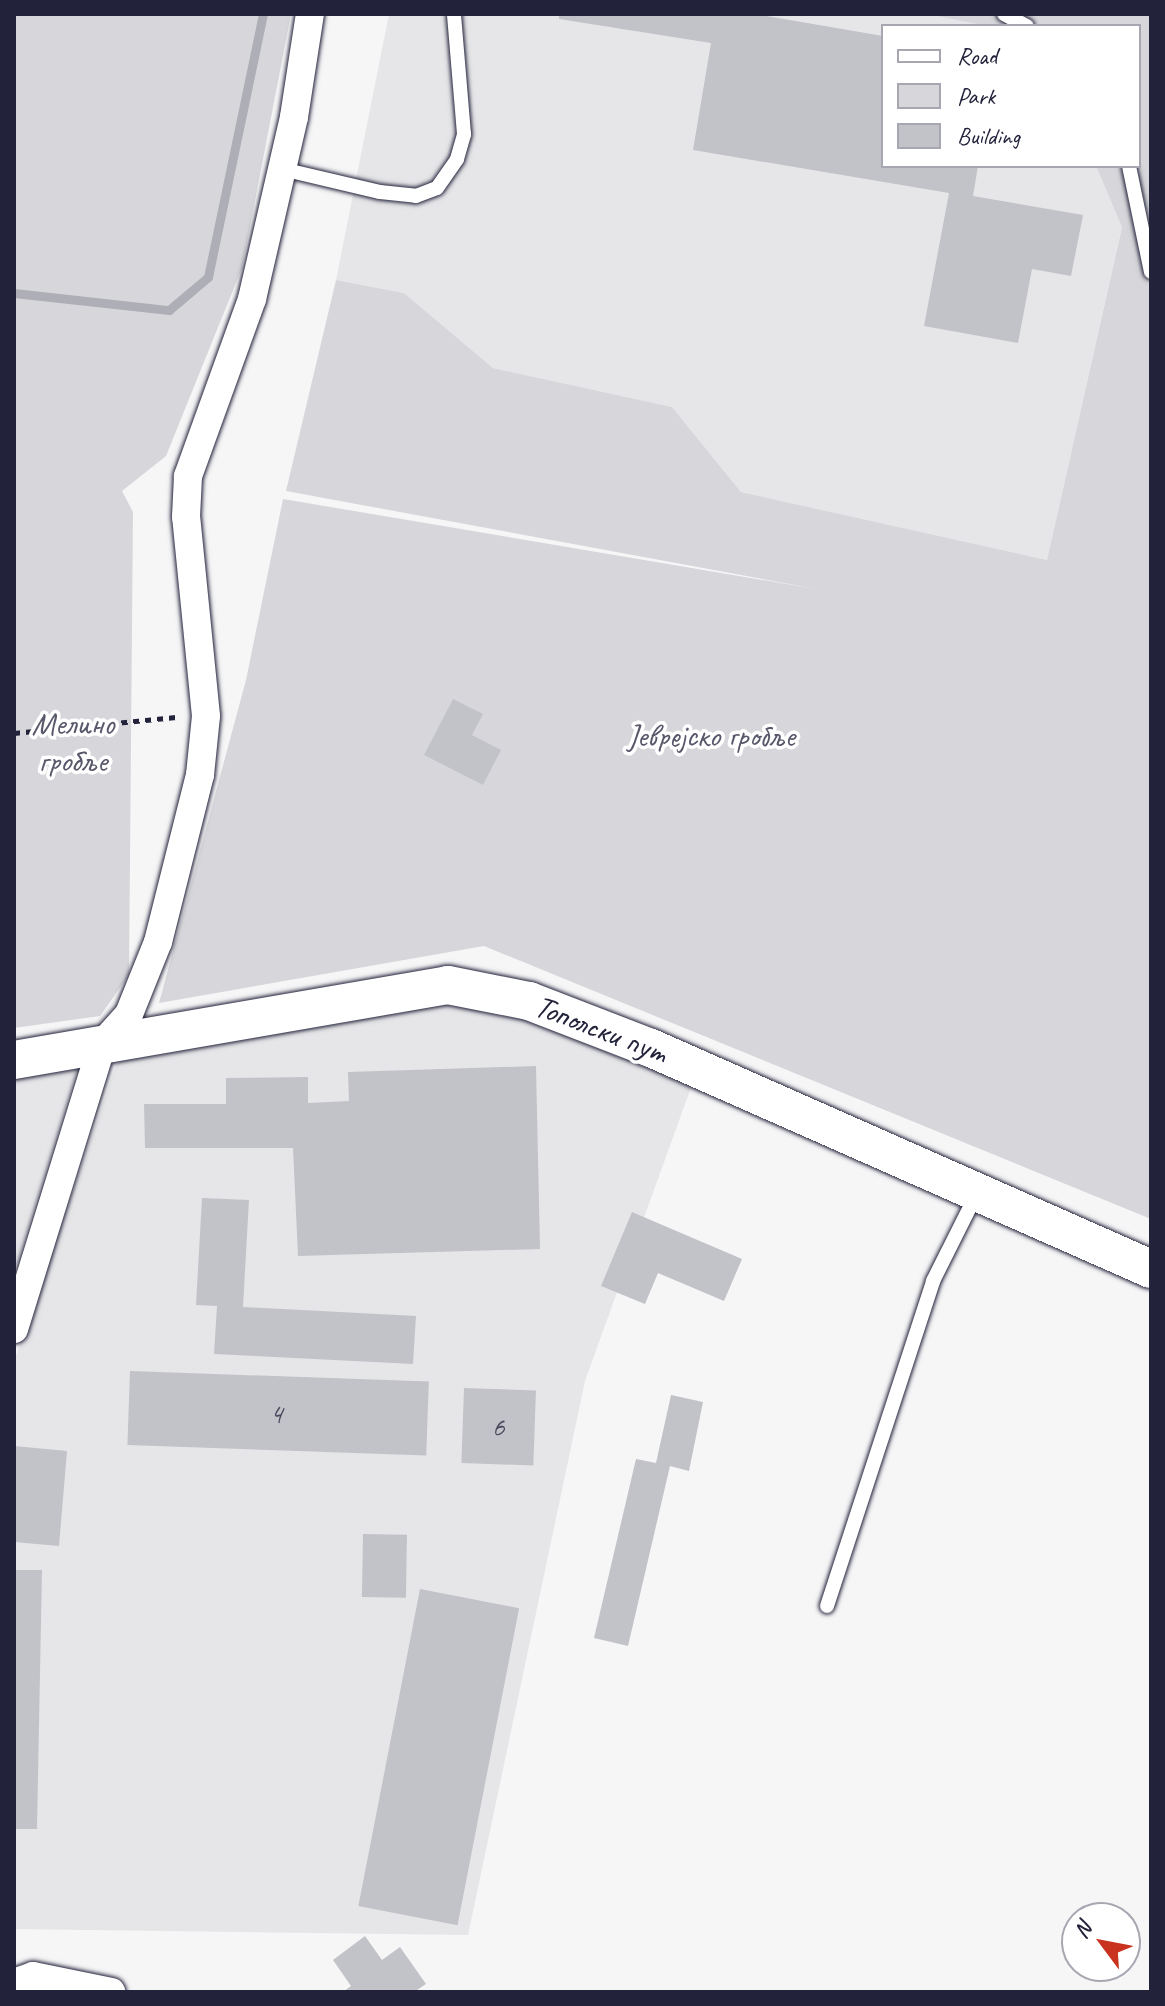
<!DOCTYPE html>
<html>
<head>
<meta charset="utf-8">
<style>
	body { margin:0 }
	#map { position:relative; width:1165px; height:2006px; overflow:hidden; background:#f6f6f7; font-family:Caveat,sans-serif }
	div>[style] { position:absolute }
	.built>* { inset:0; background:#e6e6e9 }
	.green>* { inset:0; background:#d7d7db }
	.stream>* { height:9px; margin:-4.5px; padding:0 4.5px; transform-origin:4.5px; border-radius:4.5px; background:#aeaeb7 }
	.building>* { inset:0; background:#c2c2c9; transform-origin:0 0 }
	.path>* { height:5px; margin-top:-2.5px; transform-origin:0; background:repeating-linear-gradient(90deg,#22223b 0 6px,transparent 0 12px) }
	.roads { filter:drop-shadow(0 0 2px #22223b) drop-shadow(0 0 2px #22223b) }
	.lane>* { height:14px; margin:-7px; padding:0 7px; transform-origin:7px; border-radius:7px; background:#fff }
	.street>* { height:28px; margin:-14px; padding:0 14px; transform-origin:14px; border-radius:14px; background:#fff }
	.secondary>* { height:38px; margin:-19px; padding:0 19px; transform-origin:19px; border-radius:19px; background:#fff }
	span { translate:-50% -50%; white-space:nowrap; text-align:center; line-height:1.15; -webkit-text-stroke:7px #fff; paint-order:stroke }
	.number-label { font-size:28px; color:#4a4a5e }
	.number-label span { -webkit-text-stroke-width:0 }
	.park-label { font-size:32px; color:#58586b }
	.street-label { font-size:32px; color:#22223b }
	.frame { position:absolute; inset:0; border:16px solid #22223b; pointer-events:none }
	.legend { position:absolute; left:881px; top:24px; width:260px; height:144px; box-sizing:border-box; background:#fff; border:2px solid #a7a7b1; margin:0; padding:10px 14px; list-style:none; font-size:24px; color:#22223b }
	.legend li { display:flex; align-items:center; gap:16px; height:40px }
	.legend b { width:40px; border:2px solid #a7a7b1 }
	.north { position:absolute; left:1061px; top:1902px; width:80px; height:80px; box-sizing:border-box; background:#fff; border:2px solid #a7a7b1; border-radius:50%; rotate:302deg; font-size:22px; font-weight:700; line-height:32px; text-align:center; color:#22223b }
	.north::after { content:''; display:block; margin:auto; width:28px; height:36px; background:#c8321e; clip-path:polygon(50% 0,100% 100%,50% 72%,0 100%) }
</style>
</head>
<body>
<div id="map">
	<div class="built">
		<i style="clip-path:polygon(389px 14px,927px 14px,986px 26px,883px 26px,883px 166px,1096px 166px,1122px 226px,1047px 560px,741px 492px,672px 407px,493px 368px,404px 293px,336px 280px)"></i>
		<i style="clip-path:polygon(431px 1003px,521px 1013px,693px 1082px,585px 1381px,468px 1935px,14px 1929px,16px 1356px,119px 1057px)"></i>
		<i style="clip-path:polygon(78px 1066px,14px 1273px,14px 1078px)"></i>
	</div>
	<div class="green">
		<i style="clip-path:polygon(14px 14px,291px 14px,242px 268px,166px 456px,122px 491px,133px 512px,129px 975px,100px 1016px,14px 1028px)"></i>
		<i style="clip-path:polygon(927px 14px,1151px 14px,1151px 1219px,484px 946px,159px 1003px,246px 680px,283px 499px,822px 590px,286px 491px,336px 280px,404px 293px,493px 368px,672px 407px,741px 492px,1047px 560px,1122px 227px,1096px 166px,1139px 166px,1139px 26px,986px 26px)"></i>
	</div>
	<div class="stream">
		<i style="left:14px;top:293px;width:156px;rotate:6.3deg"></i>
		<i style="left:169px;top:310px;width:51px;rotate:-40.2deg"></i>
		<i style="left:208px;top:277px;width:269px;rotate:-78.2deg"></i>
	</div>
	<div class="building">
		<i style="clip-path:polygon(559px 14px,754px 14px,883px 36px,883px 166px,978px 166px,973px 196px,1083px 215px,1071px 276px,1032px 269px,1018px 343px,924px 326px,949px 193px,693px 150px,711px 43px,559px 19px)"></i>
		<i style="clip-path:polygon(453px 699px,483px 714px,472px 735px,501px 750px,483px 785px,424px 755px)"></i>
		<i style="clip-path:polygon(536px 1066px,540px 1249px,298px 1256px,293px 1148px,145px 1148px,144px 1104px,226px 1104px,226px 1078px,308px 1077px,308px 1103px,349px 1101px,348px 1072px)"></i>
		<i style="clip-path:polygon(202px 1198px,249px 1200px,243px 1307px,416px 1316px,413px 1364px,214px 1354px,217px 1306px,196px 1305px)"></i>
		<i style="clip-path:polygon(632px 1212px,742px 1259px,724px 1301px,658px 1273px,645px 1304px,601px 1286px)"></i>
		<i style="left:130px;top:1371px;width:299px;height:74px;rotate:2deg"></i>
		<i style="left:464px;top:1388px;width:72px;height:75px;rotate:2deg"></i>
		<i style="clip-path:polygon(671px 1395px,703px 1402px,689px 1471px,670px 1466px,628px 1646px,594px 1638px,636px 1459px,656px 1463px)"></i>
		<i style="clip-path:polygon(14px 1446px,67px 1451px,59px 1546px,14px 1542px)"></i>
		<i style="left:363px;top:1534px;width:44px;height:63px;rotate:1deg"></i>
		<i style="clip-path:polygon(14px 1570px,42px 1570px,37px 1829px,14px 1829px)"></i>
		<i style="left:420px;top:1589px;width:101px;height:323px;rotate:11deg"></i>
		<i style="clip-path:polygon(365px 1936px,382px 1960px,400px 1947px,426px 1984px,414px 1992px,343px 1992px,351px 1986px,333px 1960px)"></i>
	</div>
	<div class="path">
		<i style="left:14px;top:733px;width:163px;rotate:-5.6deg"></i>
	</div>
	<div class="roads">
		<div class="lane">
			<i style="left:1004px;top:14px;width:26px;rotate:28deg"></i>
			<i style="left:1129px;top:166px;width:108px;rotate:78.3deg"></i>
			<i style="left:282px;top:169px;width:101px;rotate:13.2deg"></i>
			<i style="left:380px;top:192px;width:36px;rotate:6deg"></i>
			<i style="left:416px;top:196px;width:22px;rotate:-21deg"></i>
			<i style="left:437px;top:188px;width:35px;rotate:-55deg"></i>
			<i style="left:457px;top:159px;width:26px;rotate:-74deg"></i>
			<i style="left:464px;top:134px;width:120px;rotate:-94.8deg"></i>
			<i style="left:827px;top:1606px;width:342px;rotate:-71.9deg"></i>
			<i style="left:933px;top:1281px;width:98px;rotate:-63.4deg"></i>
		</div>
		<div class="street">
			<i style="left:14px;top:1329px;width:298px;rotate:-72.8deg"></i>
			<i style="left:102px;top:1044px;width:40px;rotate:-48deg"></i>
			<i style="left:129px;top:1014px;width:78px;rotate:-68.1deg"></i>
			<i style="left:158px;top:942px;width:172px;rotate:-75.9deg"></i>
			<i style="left:200px;top:775px;width:59px;rotate:-84.2deg"></i>
			<i style="left:206px;top:716px;width:200px;rotate:-95.7deg"></i>
			<i style="left:186px;top:517px;width:41px;rotate:-87.2deg"></i>
			<i style="left:188px;top:476px;width:188px;rotate:-70.1deg"></i>
			<i style="left:252px;top:299px;width:187px;rotate:-77deg"></i>
			<i style="left:294px;top:117px;width:104px;rotate:-81.2deg"></i>
			<i style="left:14px;top:1983px;width:20px;rotate:-20deg"></i>
			<i style="left:33px;top:1976px;width:80px;rotate:11.6deg"></i>
		</div>
		<div class="secondary">
			<i style="left:14px;top:1060px;width:440px;rotate:-9.8deg"></i>
			<i style="left:448px;top:985px;width:83px;rotate:11.2deg"></i>
			<i style="left:529px;top:1001px;width:131px;rotate:21.1deg"></i>
			<i style="left:651px;top:1048px;width:547px;rotate:23.85deg"></i>
		</div>
	</div>
	<div class="number-label">
		<span style="left:276px;top:1414px">4</span>
		<span style="left:498px;top:1427px">6</span>
	</div>
	<div class="park-label">
		<span style="left:73px;top:743px">Мелино<br>гробље</span>
		<span style="left:711px;top:736px">Јеврејско гробље</span>
	</div>
	<div class="street-label">
		<span style="left:601px;top:1030px;rotate:21deg">Тополски пут</span>
	</div>
	<div class="frame"></div>
	<ul class="legend">
	<li><b style="height:10px;background:#fff"></b>Road</li>
	<li><b style="height:22px;background:#d7d7db"></b>Park</li>
	<li><b style="height:22px;background:#c2c2c9"></b>Building</li>
	</ul>
	<div class="north">N</div>
</div>
</body>
</html>
